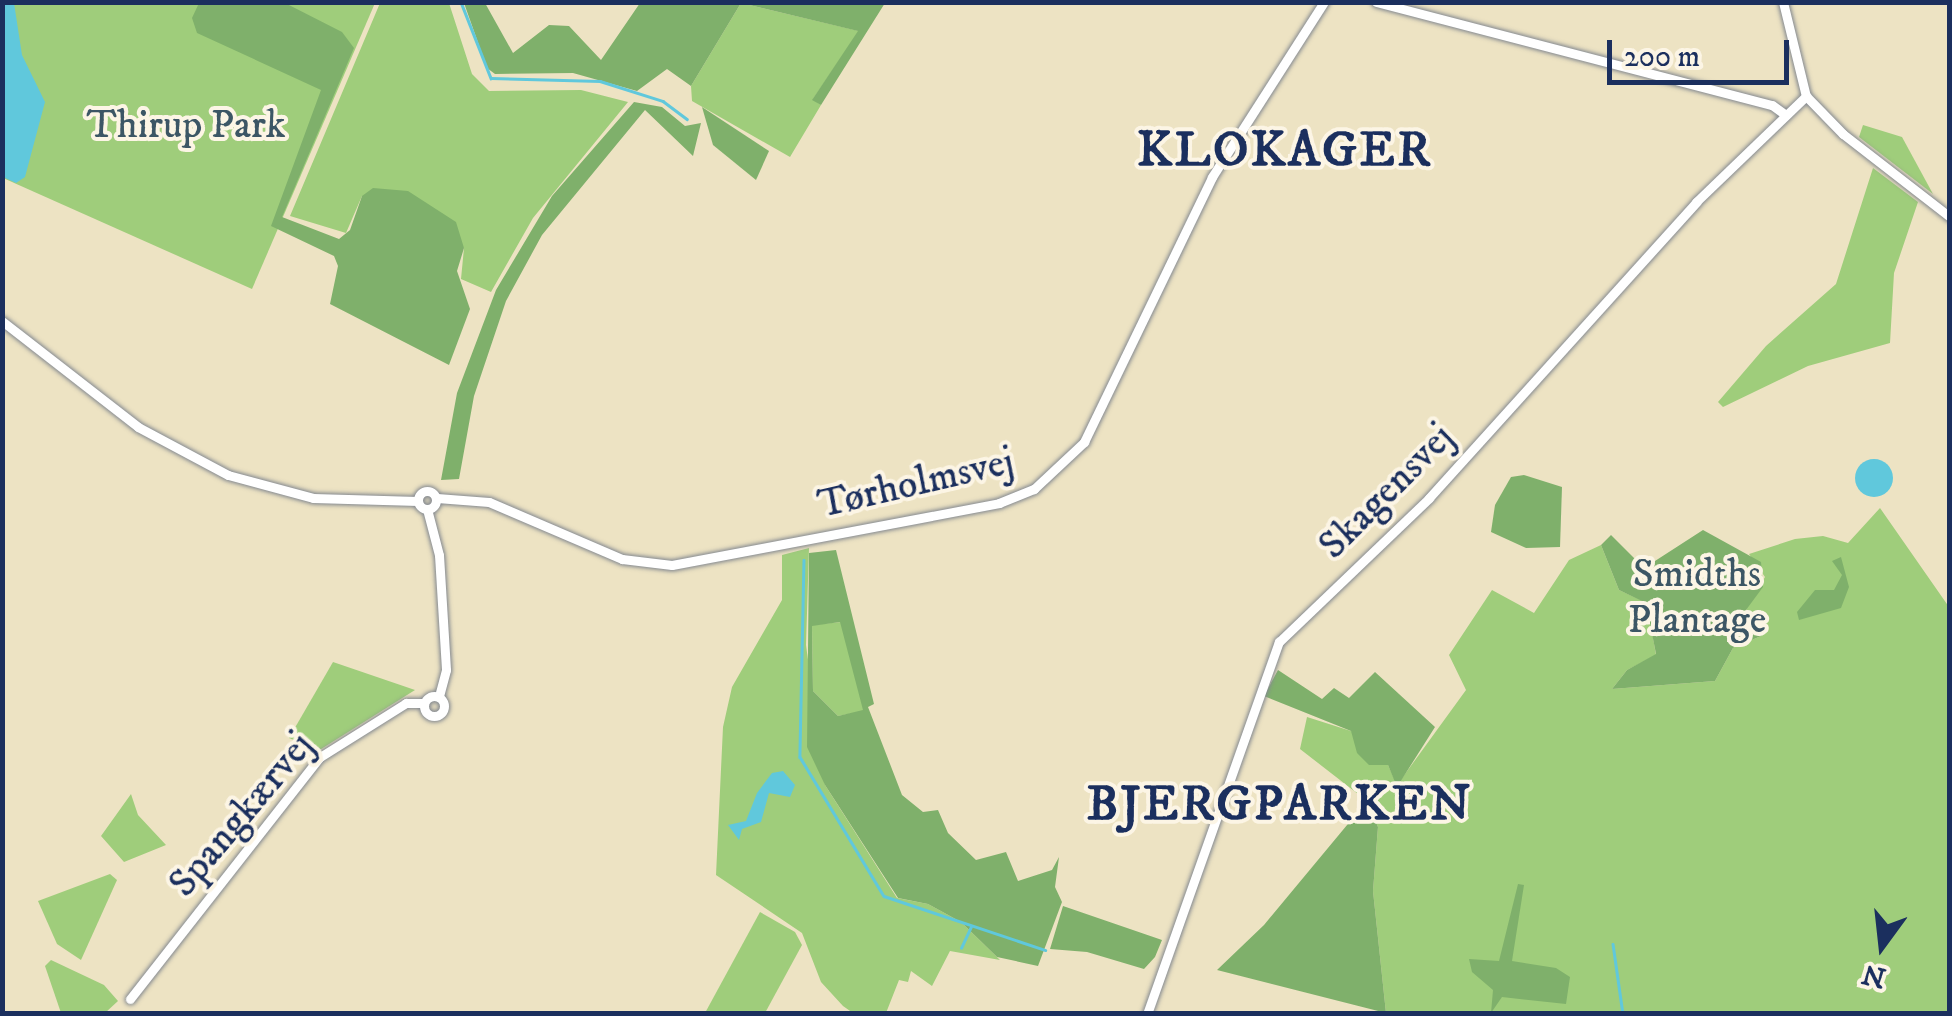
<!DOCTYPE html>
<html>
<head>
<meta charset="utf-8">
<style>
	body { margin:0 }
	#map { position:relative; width:1952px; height:1016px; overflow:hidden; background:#ede3c3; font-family:"IM FELL DW Pica",serif }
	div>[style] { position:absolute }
	.green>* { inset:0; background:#9fcd7b }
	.forest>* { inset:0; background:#7fb06b }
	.water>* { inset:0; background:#60c8dc }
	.round { border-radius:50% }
	.stream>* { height:2.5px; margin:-1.25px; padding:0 1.25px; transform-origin:1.25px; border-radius:1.25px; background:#60c8dc }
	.roads { filter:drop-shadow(0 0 2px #848990) drop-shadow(0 0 2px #848990) }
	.secondary>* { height:9px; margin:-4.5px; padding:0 4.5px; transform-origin:4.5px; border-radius:4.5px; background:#fff }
	.secondary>.ring { margin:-4.5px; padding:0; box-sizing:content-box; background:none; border:9px solid #fff; border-radius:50% }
	span { translate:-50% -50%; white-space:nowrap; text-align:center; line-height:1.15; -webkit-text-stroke:8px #fcf5e5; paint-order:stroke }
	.park-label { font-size:40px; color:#3c5665 }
	.street-label { font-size:40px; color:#1b2f5e }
	.district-label { font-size:50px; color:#1b2f5e; font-weight:700; letter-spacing:2.5px }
	.frame { position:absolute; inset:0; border:5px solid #1b2f5e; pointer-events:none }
	.north { position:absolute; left:1832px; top:896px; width:100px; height:100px; -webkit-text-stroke:8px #fcf5e5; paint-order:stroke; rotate:195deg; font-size:28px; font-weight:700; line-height:40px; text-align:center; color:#1b2f5e }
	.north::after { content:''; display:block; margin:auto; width:35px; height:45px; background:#1b2f5e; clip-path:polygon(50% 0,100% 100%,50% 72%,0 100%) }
	.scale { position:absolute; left:1607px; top:40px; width:182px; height:45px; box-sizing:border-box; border:5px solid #1b2f5e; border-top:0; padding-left:12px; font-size:30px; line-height:35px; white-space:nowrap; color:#1b2f5e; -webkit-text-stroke:8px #fcf5e5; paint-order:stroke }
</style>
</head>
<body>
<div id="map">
	<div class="green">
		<i style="clip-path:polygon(3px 3px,375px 3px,252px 289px,3px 178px)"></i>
		<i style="clip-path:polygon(380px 3px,449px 3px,472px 74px,489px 91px,581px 90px,628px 102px,533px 218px,491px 292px,461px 279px,464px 248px,362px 196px,346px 233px,290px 216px)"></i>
		<i style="clip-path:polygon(741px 3px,859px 31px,813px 99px,821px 105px,790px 157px,692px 101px,691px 86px)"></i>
		<i style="clip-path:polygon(1863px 125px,1902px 137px,1933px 194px,1859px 137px)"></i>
		<i style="clip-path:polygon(1873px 168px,1918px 202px,1894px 273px,1890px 343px,1808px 366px,1723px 407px,1718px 402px,1766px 346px,1836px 284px)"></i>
		<i style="clip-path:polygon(1880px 508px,1949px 607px,1949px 1013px,1386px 1013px,1373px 891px,1378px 827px,1367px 801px,1300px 749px,1307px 717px,1351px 731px,1388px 765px,1397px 785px,1466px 690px,1449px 655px,1492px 590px,1534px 613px,1569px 560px,1601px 545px,1619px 590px,1647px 603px,1656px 655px,1627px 670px,1612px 689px,1715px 681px,1733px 648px,1761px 636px,1746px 609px,1765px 577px,1749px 554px,1795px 539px,1823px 536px,1848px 543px)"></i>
		<i style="clip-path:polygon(809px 548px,806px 645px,825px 785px,897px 898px,928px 904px,961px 922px,1000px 960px,950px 951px,932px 986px,911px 971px,908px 982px,899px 980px,886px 1013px,853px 1013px,843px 1006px,821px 982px,802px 933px,716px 875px,723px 727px,732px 687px,782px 600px,782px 555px)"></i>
		<i style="clip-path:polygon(841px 622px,864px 711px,838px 716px,813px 691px,812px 625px)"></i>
		<i style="clip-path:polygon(333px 662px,415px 690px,318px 751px,289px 738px)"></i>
		<i style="clip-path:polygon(131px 794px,138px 815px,166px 845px,124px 862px,101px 836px)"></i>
		<i style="clip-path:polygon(110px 874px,117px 880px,81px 960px,57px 944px,38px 901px)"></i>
		<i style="clip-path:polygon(760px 912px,795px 932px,802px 945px,765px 1013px,705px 1013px)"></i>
		<i style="clip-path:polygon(51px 960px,104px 985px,118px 1001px,105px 1013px,61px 1013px,45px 966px)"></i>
	</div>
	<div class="forest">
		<i style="clip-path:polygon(199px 3px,285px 3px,342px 32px,354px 48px,282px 217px,339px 239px,350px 230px,362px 196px,373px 188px,408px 191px,456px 222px,464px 248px,457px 271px,470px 309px,449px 365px,330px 304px,338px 266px,334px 256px,271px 226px,321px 90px,197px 33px,192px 18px)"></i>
		<i style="clip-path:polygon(464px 3px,485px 3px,513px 53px,549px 25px,569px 26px,601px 60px,640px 3px,741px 3px,691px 86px,667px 69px,637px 91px,573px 73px,495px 74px,487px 68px)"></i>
		<i style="clip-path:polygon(741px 3px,885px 2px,885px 3px,821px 105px,812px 100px,858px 31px)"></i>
		<i style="clip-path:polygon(634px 102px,662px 107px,685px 126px,701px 123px,693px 156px,645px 110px,542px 235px,506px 301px,474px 396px,459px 479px,441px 480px,457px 393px,496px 290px,552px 196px)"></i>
		<i style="clip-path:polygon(702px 107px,769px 151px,756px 180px,713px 145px)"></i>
		<i style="clip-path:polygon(1524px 475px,1562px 487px,1560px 547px,1526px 548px,1491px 532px,1495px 505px,1511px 477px)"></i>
		<i style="clip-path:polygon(1703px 530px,1761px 562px,1763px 587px,1746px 610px,1761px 636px,1733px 648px,1715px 681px,1612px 689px,1627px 670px,1656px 654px,1646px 603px,1619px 590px,1601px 545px,1611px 535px,1638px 562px,1655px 561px)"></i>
		<i style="clip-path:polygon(evenodd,836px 550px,874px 704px,868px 707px,902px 795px,923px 812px,938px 810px,948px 833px,976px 860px,1006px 852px,1018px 881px,1052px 870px,1059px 857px,1055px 887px,1062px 902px,1038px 966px,997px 957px,961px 922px,928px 904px,898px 898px,825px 785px,807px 747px,809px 553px,836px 550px,840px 622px,863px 710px,838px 716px,813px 691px,812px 626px,840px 622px)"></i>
		<i style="clip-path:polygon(1841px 557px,1849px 587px,1841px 608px,1799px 620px,1797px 612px,1815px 590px,1834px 590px,1842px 575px,1832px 561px)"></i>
		<i style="clip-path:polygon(1278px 670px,1322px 699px,1334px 688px,1349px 698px,1375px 672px,1435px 727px,1397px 787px,1388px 765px,1369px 765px,1357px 753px,1351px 731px,1264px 696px)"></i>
		<i style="clip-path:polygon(1367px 801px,1378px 827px,1373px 891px,1386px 1013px,1217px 970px,1264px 925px)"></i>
		<i style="clip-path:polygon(1518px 884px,1524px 885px,1512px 961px,1556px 968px,1570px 977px,1566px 1004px,1502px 997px,1491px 1013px,1493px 990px,1472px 972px,1469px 959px,1499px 961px)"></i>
		<i style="clip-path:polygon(1063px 906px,1162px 940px,1155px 957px,1144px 969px,1087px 952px,1050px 949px)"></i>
	</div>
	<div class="water">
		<i style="clip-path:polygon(3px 2px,14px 3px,22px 55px,45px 102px,25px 177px,16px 183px,3px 177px)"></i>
		<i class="round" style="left:1855px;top:459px;width:38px;height:38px"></i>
		<i style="clip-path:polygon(783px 771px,795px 785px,790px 797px,769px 793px,761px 822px,742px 829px,739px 840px,728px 825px,746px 821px,757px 793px,772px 773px)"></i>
	</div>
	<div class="stream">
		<i style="left:461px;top:2px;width:82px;rotate:68.5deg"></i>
		<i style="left:491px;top:78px;width:109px;rotate:1.6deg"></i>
		<i style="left:600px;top:81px;width:66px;rotate:17.6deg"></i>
		<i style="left:663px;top:101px;width:30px;rotate:37deg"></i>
		<i style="left:804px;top:560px;width:197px;rotate:91.2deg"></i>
		<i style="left:800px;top:757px;width:162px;rotate:58.9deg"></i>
		<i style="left:884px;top:896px;width:170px;rotate:18.5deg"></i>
		<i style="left:1613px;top:944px;width:71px;rotate:81.9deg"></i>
		<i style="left:961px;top:948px;width:23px;rotate:-65deg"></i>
	</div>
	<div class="roads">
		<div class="secondary">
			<i style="left:1376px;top:2px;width:409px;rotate:14.6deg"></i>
			<i style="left:1772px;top:105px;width:17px;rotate:36deg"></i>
			<i style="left:1783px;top:2px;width:97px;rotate:76.3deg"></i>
			<i style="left:1806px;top:96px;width:53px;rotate:45.8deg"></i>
			<i style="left:1843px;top:134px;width:135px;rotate:37.8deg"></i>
			<i style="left:2px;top:321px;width:172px;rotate:37.9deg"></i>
			<i style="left:138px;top:427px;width:102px;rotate:28.1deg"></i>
			<i style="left:228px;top:475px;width:88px;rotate:15.1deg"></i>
			<i style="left:313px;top:498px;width:105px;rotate:1.6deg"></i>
			<i class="ring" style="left:418px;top:491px;width:9px;height:9px"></i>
			<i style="left:437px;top:498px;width:52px;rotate:4.4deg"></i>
			<i style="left:489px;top:502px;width:145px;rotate:23.2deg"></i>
			<i style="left:622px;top:559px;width:50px;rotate:6.8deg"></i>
			<i style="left:672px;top:565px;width:333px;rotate:-10.7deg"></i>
			<i style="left:999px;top:503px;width:38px;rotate:-22deg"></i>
			<i style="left:1034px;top:489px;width:69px;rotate:-43.2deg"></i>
			<i style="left:1084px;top:442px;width:294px;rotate:-64.2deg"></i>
			<i style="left:1212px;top:177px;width:208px;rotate:-57.4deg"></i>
			<i style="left:427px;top:509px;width:48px;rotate:75.4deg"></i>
			<i style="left:439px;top:555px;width:115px;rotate:86.5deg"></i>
			<i style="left:446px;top:670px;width:27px;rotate:105deg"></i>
			<i class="ring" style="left:424px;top:696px;width:11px;height:11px"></i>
			<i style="left:130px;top:999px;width:308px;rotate:-51.9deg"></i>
			<i style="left:320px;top:757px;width:102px;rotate:-32.1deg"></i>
			<i style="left:406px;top:703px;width:18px"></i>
			<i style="left:1147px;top:1014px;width:395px;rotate:-70.5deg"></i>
			<i style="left:1279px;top:642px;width:208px;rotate:-43.8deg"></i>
			<i style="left:1429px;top:498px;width:399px;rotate:-47.9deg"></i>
			<i style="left:1696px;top:202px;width:153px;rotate:-43.9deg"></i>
		</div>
	</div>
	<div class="park-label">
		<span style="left:186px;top:126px">Thirup Park</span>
		<span style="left:1697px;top:598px">Smidths<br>Plantage</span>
	</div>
	<div class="street-label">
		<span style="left:916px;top:484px;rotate:-13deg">Tørholmsvej</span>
		<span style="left:1387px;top:492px;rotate:-45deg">Skagensvej</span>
		<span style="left:242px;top:815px;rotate:-50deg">Spangkærvej</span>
	</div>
	<div class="district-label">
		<span style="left:1285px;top:151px">KLOKAGER</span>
		<span style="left:1280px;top:805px">BJERGPARKEN</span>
	</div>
	<div class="frame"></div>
	<div class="north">N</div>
	<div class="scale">200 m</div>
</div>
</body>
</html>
